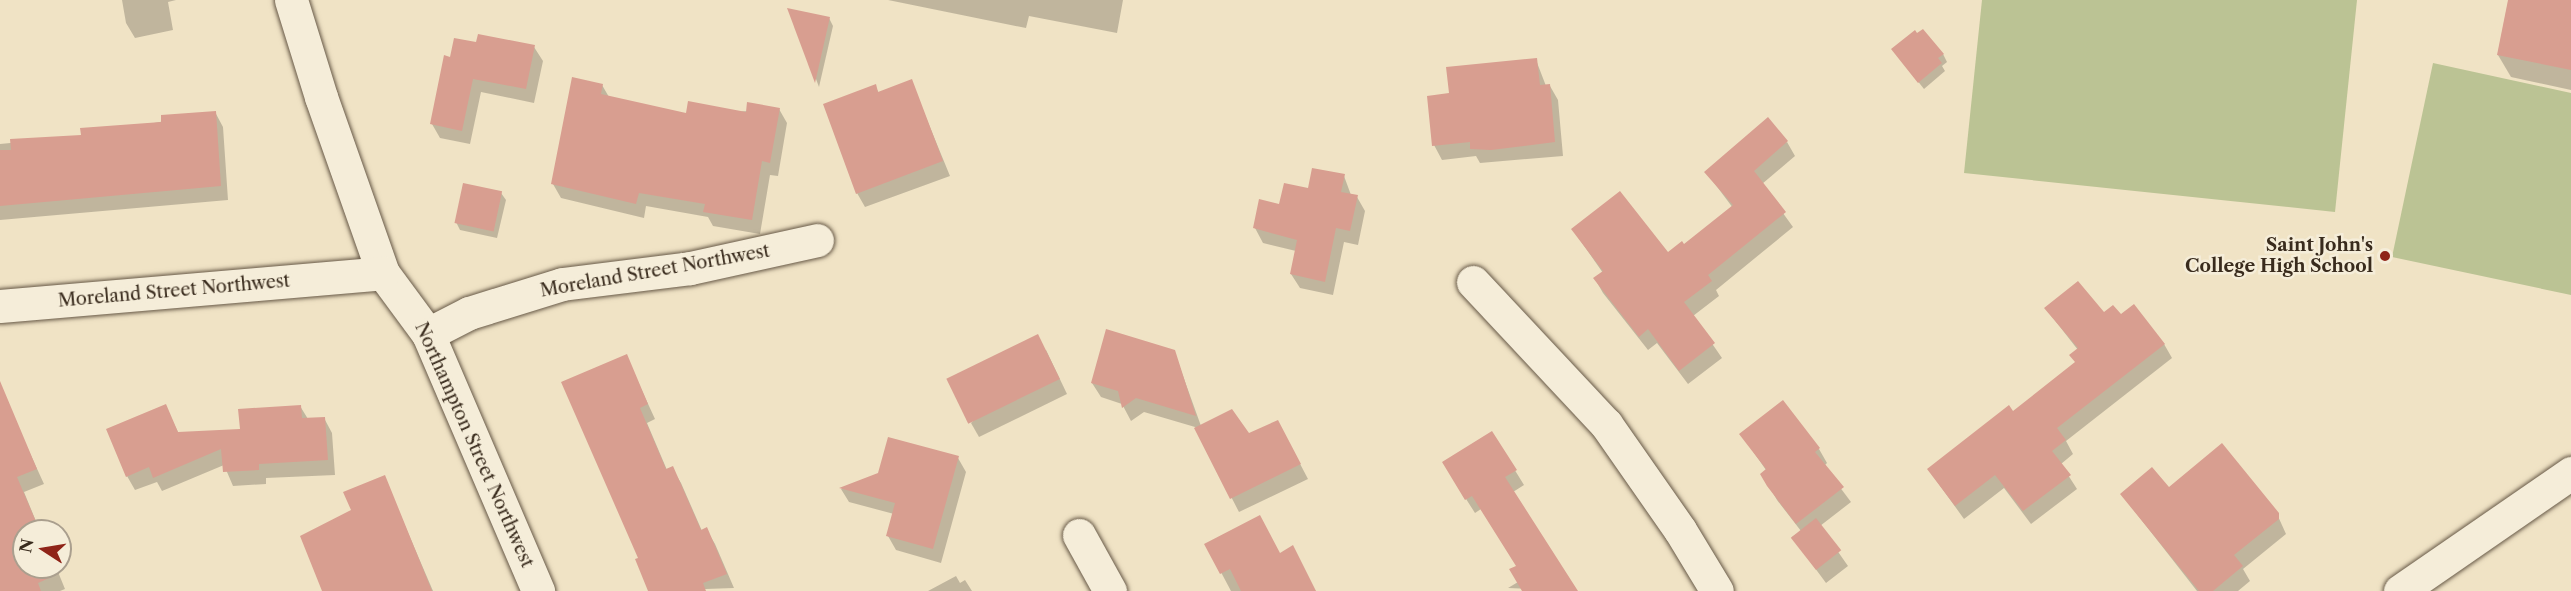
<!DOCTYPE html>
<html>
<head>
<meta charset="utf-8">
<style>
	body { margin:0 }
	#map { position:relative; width:2571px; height:591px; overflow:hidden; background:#f0e3c5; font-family:"Libre Caslon Text",serif }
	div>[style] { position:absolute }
	.green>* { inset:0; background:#bbc394 }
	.shadow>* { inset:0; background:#0003 }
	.building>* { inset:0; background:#d89e90; transform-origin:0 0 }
	.roads { filter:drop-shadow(0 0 2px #675947) drop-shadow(0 0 2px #675947) }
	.street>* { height:33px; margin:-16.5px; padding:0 16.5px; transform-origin:16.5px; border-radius:16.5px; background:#f5edd9 }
	.secondary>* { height:33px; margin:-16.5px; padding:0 16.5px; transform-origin:16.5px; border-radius:16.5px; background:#f5edd9 }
	.dots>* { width:16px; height:16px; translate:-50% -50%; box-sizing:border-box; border:3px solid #f5edd9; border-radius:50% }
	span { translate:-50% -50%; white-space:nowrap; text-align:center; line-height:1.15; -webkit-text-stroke:5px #f5edd9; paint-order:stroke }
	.poi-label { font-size:18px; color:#392b1d; font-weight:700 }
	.right { translate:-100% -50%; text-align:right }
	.street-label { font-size:18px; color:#392b1d }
	.north { position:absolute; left:12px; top:519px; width:60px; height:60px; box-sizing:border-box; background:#f5edd9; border:2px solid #aa9f8e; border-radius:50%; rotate:282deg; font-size:16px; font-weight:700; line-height:24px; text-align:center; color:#392b1d }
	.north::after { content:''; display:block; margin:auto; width:21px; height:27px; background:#8f2418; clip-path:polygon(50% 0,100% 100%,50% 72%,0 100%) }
</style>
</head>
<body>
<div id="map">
	<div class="green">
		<i style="clip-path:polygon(1982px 0,2357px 0,2335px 212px,1964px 173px)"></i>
		<i style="clip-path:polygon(2433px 63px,2571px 93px,2571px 295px,2392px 257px)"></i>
	</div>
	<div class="shadow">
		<i style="clip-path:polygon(122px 0,176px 0,168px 2px,173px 30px,135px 38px,126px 23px)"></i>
		<i style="clip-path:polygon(888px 0,1123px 0,1117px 33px,1029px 16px,1026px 28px)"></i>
		<i style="clip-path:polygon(2510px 0,2571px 0,2571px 90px,2511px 77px,2498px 55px)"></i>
		<i style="clip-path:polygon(790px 10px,829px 18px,833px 26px,819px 87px)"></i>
		<i style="clip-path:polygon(477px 44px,534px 47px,543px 61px,534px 103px,481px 92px,470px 144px,440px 138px,432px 124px,452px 59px)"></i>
		<i style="clip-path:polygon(1893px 50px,1943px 54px,1947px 62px,1942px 66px,1945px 71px,1924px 89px)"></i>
		<i style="clip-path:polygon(1536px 60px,1546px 86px,1550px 86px,1558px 100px,1563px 156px,1480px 163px,1476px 156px,1442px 160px,1434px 145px)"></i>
		<i style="clip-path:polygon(911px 81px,950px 176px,865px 207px,857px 193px,875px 86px,879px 93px)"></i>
		<i style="clip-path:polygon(602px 85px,609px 97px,687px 115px,779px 109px,787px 123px,778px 176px,770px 175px,760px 234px,713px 226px,708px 217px,646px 206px,644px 218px,561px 198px,553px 184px)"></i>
		<i style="clip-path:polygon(215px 112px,223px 127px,228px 200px,0 220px,0 144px,82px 136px)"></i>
		<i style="clip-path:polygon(1787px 142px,1795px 156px,1762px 184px,1793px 227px,1716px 290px,1719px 296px,1693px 316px,1722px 358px,1688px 384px,1657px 343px,1648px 350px,1603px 293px,1595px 279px,1603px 273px,1573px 230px,1667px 254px,1684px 247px,1733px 208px,1706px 172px)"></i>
		<i style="clip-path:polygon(1344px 176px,1351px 195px,1357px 197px,1365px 211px,1358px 245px,1344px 242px,1333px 295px,1300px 288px,1291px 274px,1296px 251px,1263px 243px,1255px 228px,1281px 205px)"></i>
		<i style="clip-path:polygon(501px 193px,506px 200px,497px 238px,460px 230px,456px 222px)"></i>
		<i style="clip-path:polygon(2046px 309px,2104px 314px,2164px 344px,2172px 358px,2066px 441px,2073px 454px,2061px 464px,2077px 489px,2031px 524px,2004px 488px,1964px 519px,1928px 469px,2013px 413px,2076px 363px,2078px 350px)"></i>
		<i style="clip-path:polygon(1046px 350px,1067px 394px,979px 437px,971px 423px)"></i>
		<i style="clip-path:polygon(1174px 351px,1201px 426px,1249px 435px,1286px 437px,1308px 479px,1239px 512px,1195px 427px,1144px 412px,1131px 421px,1122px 404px,1101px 397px,1092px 383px)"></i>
		<i style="clip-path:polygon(626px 356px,655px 419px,647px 423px,667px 470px,672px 468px,681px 483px,702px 531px,706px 529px,715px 544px,734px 588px,649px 591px,640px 559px)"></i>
		<i style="clip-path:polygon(165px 406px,179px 434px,241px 430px,300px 406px,308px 419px,324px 418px,332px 433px,335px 475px,266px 478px,266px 484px,233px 486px,224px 465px,162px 491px,157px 482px,135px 490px,127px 476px)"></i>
		<i style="clip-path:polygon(18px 427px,44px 484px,24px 492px,40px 531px,24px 531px,24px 567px,56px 567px,65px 589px,60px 591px,0 591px,0 434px)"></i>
		<i style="clip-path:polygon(1492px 433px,1524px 485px,1513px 492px,1574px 591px,1508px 588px,1518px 582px,1517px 566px,1481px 509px,1475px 513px,1452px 477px)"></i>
		<i style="clip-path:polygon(1741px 434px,1819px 449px,1827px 463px,1824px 466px,1851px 502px,1820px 526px,1848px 566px,1826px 583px,1792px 537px,1801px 531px,1777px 500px,1762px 474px,1766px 470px)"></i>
		<i style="clip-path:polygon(958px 458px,966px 472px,941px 563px,896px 550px,888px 536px,894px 514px,849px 502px,841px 489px,880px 474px)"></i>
		<i style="clip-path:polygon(384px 477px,433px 591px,323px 591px,353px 511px)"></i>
		<i style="clip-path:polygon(2169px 489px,2277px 514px,2286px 534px,2243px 569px,2250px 581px,2238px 591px,2197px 591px,2122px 495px)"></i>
		<i style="clip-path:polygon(1206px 544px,1316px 591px,1231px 591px)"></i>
		<i style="clip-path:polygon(956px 576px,960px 583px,965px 580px,972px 591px,928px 591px)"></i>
	</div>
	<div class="building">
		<i style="clip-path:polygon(2508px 0,2571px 0,2571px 70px,2497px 55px)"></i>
		<i style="clip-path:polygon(787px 8px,830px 17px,815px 83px)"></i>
		<i style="clip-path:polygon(1923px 29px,1944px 54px,1938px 58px,1942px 63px,1918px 83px,1891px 49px,1915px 30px,1917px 33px)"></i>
		<i style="clip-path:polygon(478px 34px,535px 45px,526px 89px,473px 79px,462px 131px,430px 124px,444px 55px,450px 57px,454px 38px,476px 42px)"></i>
		<i style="clip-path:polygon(1537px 58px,1540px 85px,1550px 84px,1555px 142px,1491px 150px,1470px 149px,1470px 142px,1432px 146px,1427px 96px,1449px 93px,1446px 67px)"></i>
		<i style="clip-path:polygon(572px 77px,603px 84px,601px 94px,686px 113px,688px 101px,746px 112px,747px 102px,780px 108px,770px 163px,762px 161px,752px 220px,703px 212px,705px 204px,639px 193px,636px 204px,551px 184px)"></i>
		<i style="clip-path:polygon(912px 79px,943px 161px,856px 194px,823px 104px,876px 84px,878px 92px)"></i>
		<i style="clip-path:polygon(216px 111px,221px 186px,0 206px,0 150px,11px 150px,10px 139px,81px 135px,80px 128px,161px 122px,161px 115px)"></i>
		<i style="clip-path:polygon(1768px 117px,1788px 141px,1754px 171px,1786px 212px,1708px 275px,1712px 281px,1684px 302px,1715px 343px,1679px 371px,1648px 329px,1639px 337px,1593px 278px,1603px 271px,1571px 229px,1620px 191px,1668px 252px,1682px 241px,1684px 244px,1733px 205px,1704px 172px)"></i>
		<i style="clip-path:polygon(1312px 168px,1345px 174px,1341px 192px,1358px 195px,1350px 231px,1336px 228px,1325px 282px,1290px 274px,1297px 240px,1253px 228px,1259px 199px,1279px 204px,1284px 183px,1308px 188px)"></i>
		<i style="left:463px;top:183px;width:40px;height:41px;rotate:12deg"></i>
		<i style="clip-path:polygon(2078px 281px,2104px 312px,2113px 305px,2121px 314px,2134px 304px,2165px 344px,2057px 428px,2066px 440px,2052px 451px,2071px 475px,2023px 511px,1995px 475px,1955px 506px,1927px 469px,2009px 405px,2013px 411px,2075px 362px,2069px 355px,2078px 348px,2044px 308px)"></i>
		<i style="clip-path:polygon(1106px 329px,1175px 350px,1196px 416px,1136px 398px,1122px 408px,1118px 391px,1091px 383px)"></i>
		<i style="left:1038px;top:334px;width:50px;height:102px;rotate:64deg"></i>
		<i style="clip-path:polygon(627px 354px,648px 404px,640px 408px,666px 469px,673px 466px,701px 530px,707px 527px,727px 574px,703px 583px,706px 591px,648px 591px,635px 559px,638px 558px,561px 382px)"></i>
		<i style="clip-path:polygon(0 381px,37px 469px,17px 477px,40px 531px,24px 531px,24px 567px,55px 567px,58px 574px,38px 583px,41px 591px,0 591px)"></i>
		<i style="clip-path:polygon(1783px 400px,1820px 448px,1815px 452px,1844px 487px,1796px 524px,1767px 486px,1760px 474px,1766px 469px,1739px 434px)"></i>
		<i style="clip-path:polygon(166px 404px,178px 432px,240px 429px,238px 409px,301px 405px,302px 418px,325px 417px,328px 460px,259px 464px,259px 470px,223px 472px,221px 449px,153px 478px,149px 467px,126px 477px,106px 429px)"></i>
		<i style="clip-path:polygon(1232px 409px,1249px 433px,1278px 420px,1301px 464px,1230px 499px,1194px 428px)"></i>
		<i style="clip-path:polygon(1492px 431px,1517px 470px,1505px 477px,1578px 591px,1522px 591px,1509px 569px,1516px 566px,1472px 496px,1465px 500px,1442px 462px)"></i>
		<i style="clip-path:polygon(888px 437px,959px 456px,933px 549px,886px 536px,895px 503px,839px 488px,878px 473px)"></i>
		<i style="clip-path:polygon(2222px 443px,2279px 513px,2279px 519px,2234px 555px,2243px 566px,2213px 591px,2199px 591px,2120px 494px,2152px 467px,2169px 487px)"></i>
		<i style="clip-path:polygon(385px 475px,432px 591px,322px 591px,300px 536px,351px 510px,343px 492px)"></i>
		<i style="clip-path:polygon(1260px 515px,1280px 553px,1293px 545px,1316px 591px,1241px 591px,1230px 569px,1220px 574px,1204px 544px)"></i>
		<i style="left:1816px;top:518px;width:41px;height:32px;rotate:52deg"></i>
	</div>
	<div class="roads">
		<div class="street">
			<i style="left:291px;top:0;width:102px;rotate:72.8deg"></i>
			<i style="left:321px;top:97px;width:187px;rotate:70.6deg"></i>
			<i style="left:383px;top:273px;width:76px;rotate:53.6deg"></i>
			<i style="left:428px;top:334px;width:280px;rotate:66.8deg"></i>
			<i style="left:1473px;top:282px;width:195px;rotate:46.9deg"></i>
			<i style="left:1606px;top:424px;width:129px;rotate:55.1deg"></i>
			<i style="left:1680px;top:530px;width:71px;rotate:58.8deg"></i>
			<i style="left:0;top:306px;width:384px;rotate:-4.9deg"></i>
			<i style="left:428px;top:334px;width:46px;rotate:-27.1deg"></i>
			<i style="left:469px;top:313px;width:97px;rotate:-17.3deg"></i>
			<i style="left:562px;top:284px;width:129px;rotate:-7.1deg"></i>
			<i style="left:690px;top:268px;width:130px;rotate:-12.4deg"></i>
			<i style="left:1079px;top:535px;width:64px;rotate:61deg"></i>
		</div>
		<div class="secondary">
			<i style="left:2400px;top:591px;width:208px;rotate:-34.6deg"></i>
		</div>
	</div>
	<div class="dots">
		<i style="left:2385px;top:256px;background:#8f2418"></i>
	</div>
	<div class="poi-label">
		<span class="right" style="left:2373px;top:256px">Saint John's<br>College High School</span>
	</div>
	<div class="street-label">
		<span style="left:655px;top:271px;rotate:-10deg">Moreland Street Northwest</span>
		<span style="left:174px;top:291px;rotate:-5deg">Moreland Street Northwest</span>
		<span style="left:474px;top:445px;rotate:66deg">Northampton Street Northwest</span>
	</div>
	<div class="north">N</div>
</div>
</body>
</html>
